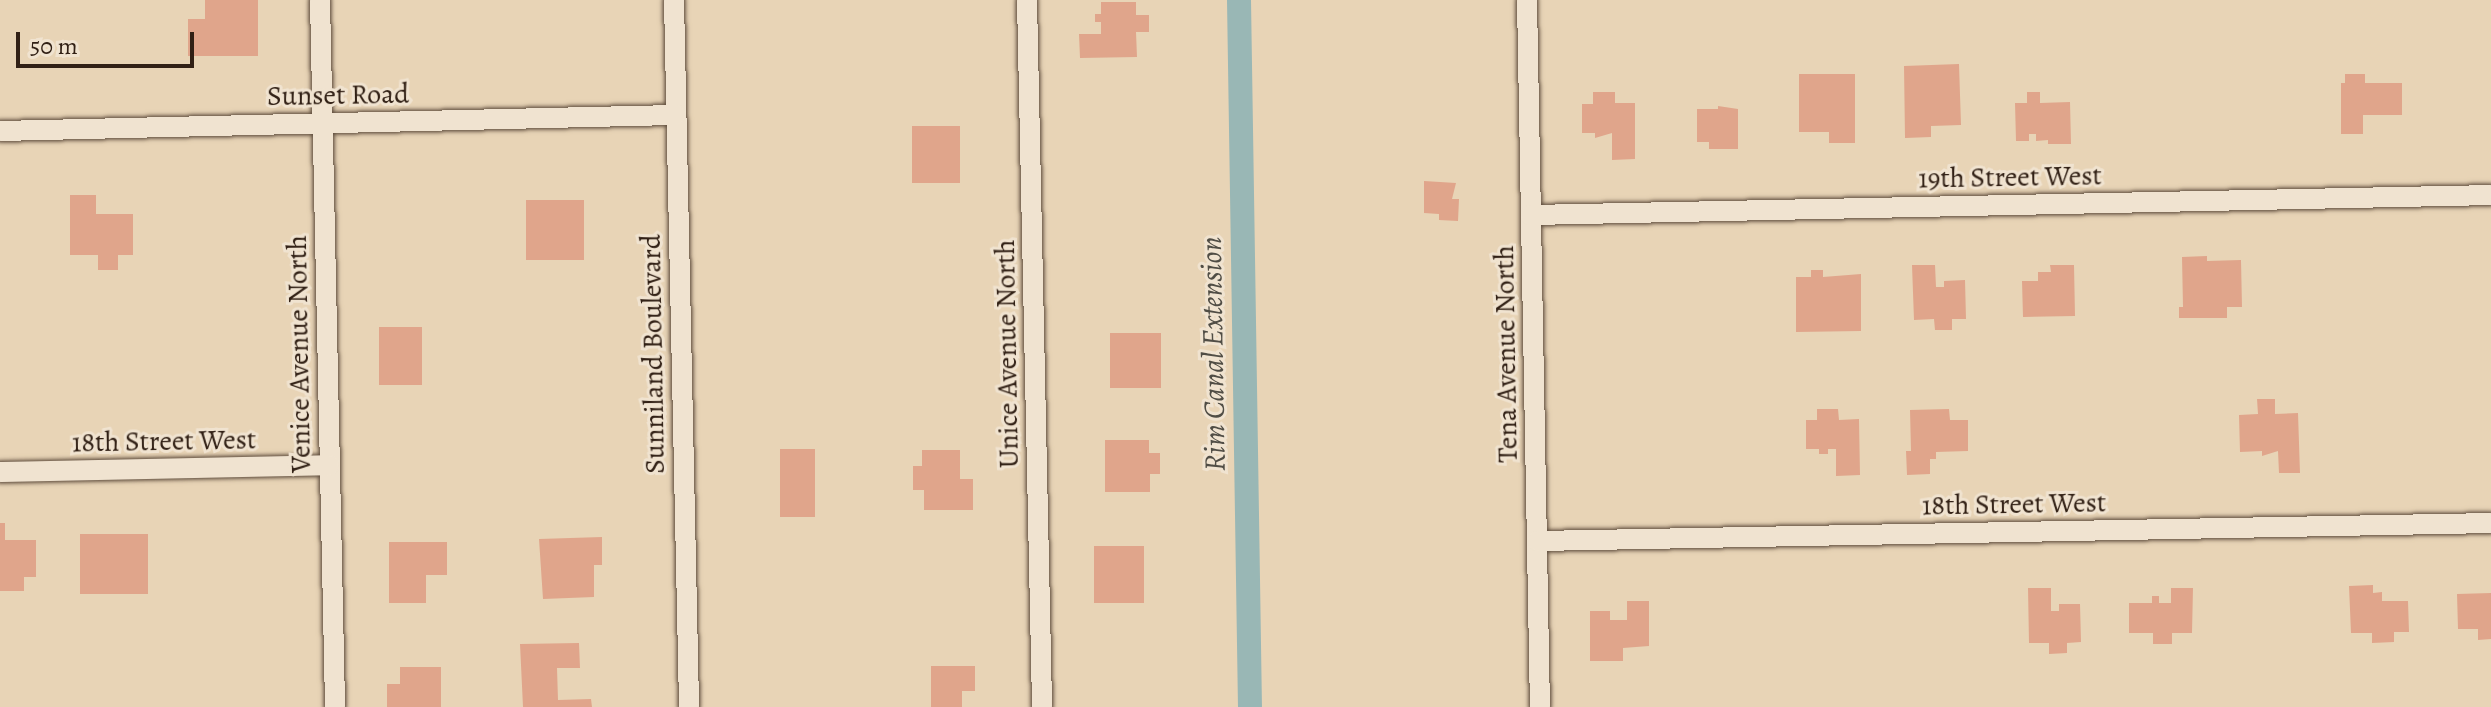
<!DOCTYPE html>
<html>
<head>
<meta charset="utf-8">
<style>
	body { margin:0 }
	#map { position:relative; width:2491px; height:707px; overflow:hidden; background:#e8d4b6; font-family:Alegreya,serif }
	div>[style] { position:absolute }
	.canal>* { height:24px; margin:-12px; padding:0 12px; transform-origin:12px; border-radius:12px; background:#99b7b5 }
	.building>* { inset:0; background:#e0a58b; transform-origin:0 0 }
	.roads { filter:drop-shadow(0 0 2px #5f4d3d) drop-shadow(0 0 2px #5f4d3d) }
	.street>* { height:20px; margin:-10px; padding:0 10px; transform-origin:10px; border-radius:10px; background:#f0e3d0 }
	span { translate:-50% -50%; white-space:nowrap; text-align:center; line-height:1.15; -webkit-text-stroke:6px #f0e3d0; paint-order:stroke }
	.street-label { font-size:28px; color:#312015 }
	.water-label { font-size:30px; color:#504d45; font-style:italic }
	.scale { position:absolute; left:16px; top:32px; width:178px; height:36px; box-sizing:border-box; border:4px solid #312015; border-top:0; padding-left:10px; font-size:24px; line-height:28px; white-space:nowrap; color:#312015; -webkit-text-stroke:6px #f0e3d0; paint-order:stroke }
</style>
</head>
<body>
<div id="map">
	<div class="canal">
		<i style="left:1239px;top:0;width:707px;rotate:89.11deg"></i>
	</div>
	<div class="building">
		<i style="clip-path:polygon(205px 0,258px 0,258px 56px,188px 56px,188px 19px,205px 19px)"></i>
		<i style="clip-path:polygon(1101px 2px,1136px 2px,1136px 15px,1149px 15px,1149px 32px,1136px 32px,1137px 57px,1080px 58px,1079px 34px,1101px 34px,1101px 22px,1095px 22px,1095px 14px,1101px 14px)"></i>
		<i style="clip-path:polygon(1959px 64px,1961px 125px,1931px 126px,1931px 137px,1905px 138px,1904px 66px)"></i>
		<i style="clip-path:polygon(1799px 74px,1855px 74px,1855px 143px,1829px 143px,1829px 132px,1799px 132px)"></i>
		<i style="clip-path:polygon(2345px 74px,2365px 74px,2365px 83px,2402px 83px,2402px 115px,2363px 115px,2363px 134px,2341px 134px,2341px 83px,2345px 83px)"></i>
		<i style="clip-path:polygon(1593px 92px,1615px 92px,1615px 103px,1635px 103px,1635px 159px,1612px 160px,1612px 133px,1595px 138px,1595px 133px,1582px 133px,1582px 104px,1593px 104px)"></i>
		<i style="clip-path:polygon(2027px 92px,2040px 92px,2040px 103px,2070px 102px,2071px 144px,2048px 144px,2048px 140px,2036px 141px,2036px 134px,2029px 134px,2029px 141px,2016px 141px,2015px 103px,2027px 103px)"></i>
		<i style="clip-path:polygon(1718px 106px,1738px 109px,1738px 149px,1709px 149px,1709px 142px,1697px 142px,1697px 109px,1718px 109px)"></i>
		<i style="left:912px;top:126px;width:48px;height:57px"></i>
		<i style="clip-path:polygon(1424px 181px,1456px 183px,1452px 199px,1459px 199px,1458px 221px,1439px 220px,1439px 214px,1424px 213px)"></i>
		<i style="clip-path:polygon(70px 195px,96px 195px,96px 214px,133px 214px,133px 255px,118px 255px,118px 270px,98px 270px,98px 255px,70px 255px)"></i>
		<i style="left:526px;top:200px;width:58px;height:60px"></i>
		<i style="clip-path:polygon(2207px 256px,2207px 261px,2241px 260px,2242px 307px,2227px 307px,2227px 318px,2179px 318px,2179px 307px,2183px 307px,2182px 257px)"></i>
		<i style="clip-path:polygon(1912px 265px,1935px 265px,1936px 287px,1944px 287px,1944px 281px,1965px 280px,1966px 319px,1952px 319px,1952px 330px,1935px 330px,1934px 319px,1914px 320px)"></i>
		<i style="clip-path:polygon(2050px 265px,2074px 265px,2075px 316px,2023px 317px,2022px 281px,2038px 281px,2038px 272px,2051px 272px)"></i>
		<i style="clip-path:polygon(1811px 270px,1823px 270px,1823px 277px,1861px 274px,1861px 331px,1796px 332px,1796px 277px,1811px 277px)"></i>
		<i style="left:379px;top:327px;width:43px;height:58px"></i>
		<i style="left:1110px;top:333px;width:51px;height:55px"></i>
		<i style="clip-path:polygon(2257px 399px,2275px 399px,2275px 414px,2298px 413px,2300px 473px,2279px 473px,2278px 451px,2262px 456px,2262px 451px,2240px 452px,2239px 415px,2258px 414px)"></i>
		<i style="clip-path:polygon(1817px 409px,1838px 409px,1839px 420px,1859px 419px,1860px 475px,1836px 476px,1836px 449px,1828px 449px,1828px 454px,1819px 454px,1819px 449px,1806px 449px,1806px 420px,1817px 420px)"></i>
		<i style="clip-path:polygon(1949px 409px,1950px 420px,1968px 420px,1968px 451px,1936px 452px,1936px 459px,1930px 459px,1930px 474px,1907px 475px,1906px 451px,1911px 451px,1910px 410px)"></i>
		<i style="clip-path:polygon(1105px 440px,1149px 440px,1149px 453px,1160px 453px,1160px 474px,1150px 474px,1150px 492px,1105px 492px)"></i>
		<i style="left:780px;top:449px;width:35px;height:68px"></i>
		<i style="clip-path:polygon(922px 450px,960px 450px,960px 479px,973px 479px,973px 510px,924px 510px,924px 490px,913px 490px,913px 466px,922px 466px)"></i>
		<i style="clip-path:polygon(0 523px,5px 523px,5px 540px,36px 540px,36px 577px,24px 577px,24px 591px,0 591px)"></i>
		<i style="left:80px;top:534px;width:68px;height:60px"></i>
		<i style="clip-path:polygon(602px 537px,602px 565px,594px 565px,594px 597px,543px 599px,539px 539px)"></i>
		<i style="clip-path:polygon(389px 542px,447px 542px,447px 575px,426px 575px,426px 603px,389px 603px)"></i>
		<i style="left:1094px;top:546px;width:50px;height:57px"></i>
		<i style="clip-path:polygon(2373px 585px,2373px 593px,2382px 592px,2382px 601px,2408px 601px,2409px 632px,2394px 632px,2394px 642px,2372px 643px,2372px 633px,2351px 633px,2349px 586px)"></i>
		<i style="clip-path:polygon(2028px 588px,2051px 588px,2051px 611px,2059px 611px,2059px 604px,2080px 604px,2081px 642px,2067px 643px,2067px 653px,2049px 654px,2049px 643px,2029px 643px)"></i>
		<i style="clip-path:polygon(2171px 588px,2193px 588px,2192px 633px,2172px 633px,2172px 644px,2153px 644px,2153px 633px,2129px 633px,2129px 603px,2152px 603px,2152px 596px,2159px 596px,2159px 603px,2171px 603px)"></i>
		<i style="clip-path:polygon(2491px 593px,2491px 639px,2478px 640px,2478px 629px,2458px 629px,2457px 594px)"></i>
		<i style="clip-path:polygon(1627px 601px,1649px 601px,1649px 646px,1623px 648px,1623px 661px,1590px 661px,1590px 611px,1610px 611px,1610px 620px,1627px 620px)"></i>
		<i style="clip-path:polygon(579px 643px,580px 668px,557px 668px,558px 700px,591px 699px,592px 707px,523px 707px,520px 644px)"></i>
		<i style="clip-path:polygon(931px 666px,975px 666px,975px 691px,962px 691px,962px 707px,931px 707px)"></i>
		<i style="clip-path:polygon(400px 667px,441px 667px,441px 707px,387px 707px,387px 684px,400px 684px)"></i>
	</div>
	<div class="roads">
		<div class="street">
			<i style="left:320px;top:0;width:707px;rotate:88.78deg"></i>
			<i style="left:674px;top:0;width:707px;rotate:88.78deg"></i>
			<i style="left:1027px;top:0;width:707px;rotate:88.78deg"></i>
			<i style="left:1527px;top:0;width:707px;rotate:88.95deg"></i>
			<i style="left:0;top:131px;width:676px;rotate:-1.36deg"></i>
			<i style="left:1531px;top:215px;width:960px;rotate:-1.19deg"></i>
			<i style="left:0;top:472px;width:329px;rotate:-1.2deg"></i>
			<i style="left:1538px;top:541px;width:953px;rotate:-1.08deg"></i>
		</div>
	</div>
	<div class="street-label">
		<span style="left:338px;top:95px;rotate:-1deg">Sunset Road</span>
		<span style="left:2010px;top:177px;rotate:-1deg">19th Street West</span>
		<span style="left:299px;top:354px;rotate:-91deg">Venice Avenue North</span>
		<span style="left:653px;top:354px;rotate:-91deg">Sunniland Boulevard</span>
		<span style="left:1007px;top:354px;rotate:-91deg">Unice Avenue North</span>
		<span style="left:1506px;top:354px;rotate:-91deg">Tena Avenue North</span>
		<span style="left:164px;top:441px;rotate:-1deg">18th Street West</span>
		<span style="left:2014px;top:504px;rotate:-1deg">18th Street West</span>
	</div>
	<div class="water-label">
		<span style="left:1213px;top:354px;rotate:-91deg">Rim Canal Extension</span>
	</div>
	<div class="scale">50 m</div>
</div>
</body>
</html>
